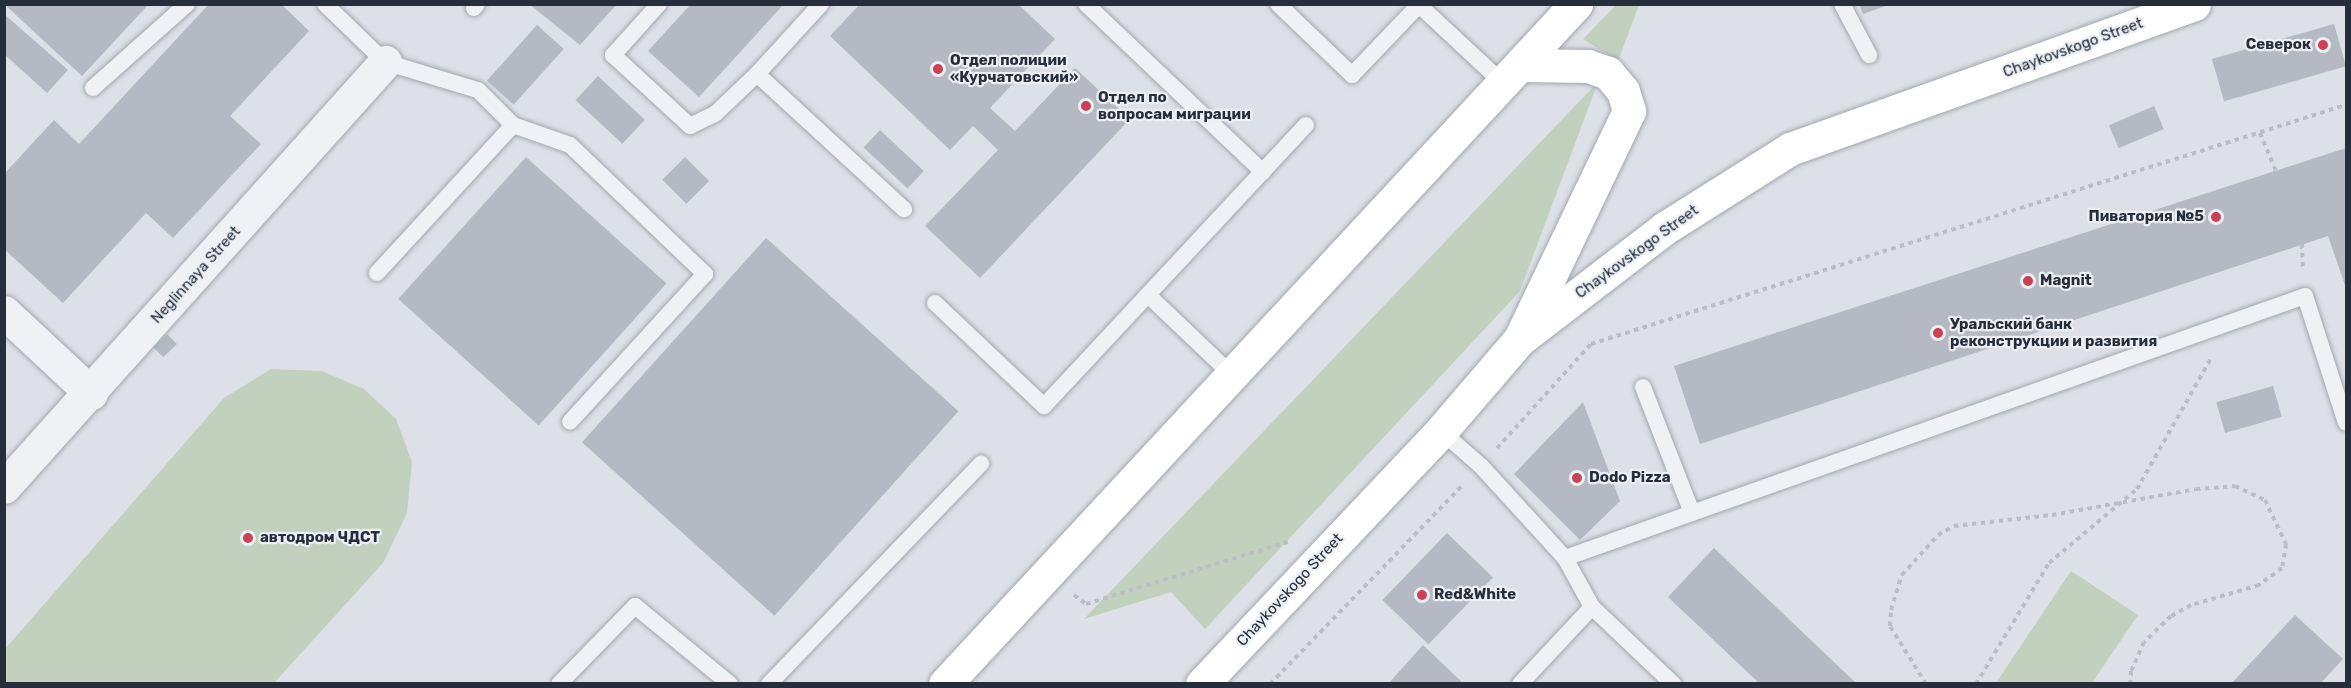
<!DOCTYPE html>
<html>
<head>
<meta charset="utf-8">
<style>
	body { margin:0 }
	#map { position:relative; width:2351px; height:688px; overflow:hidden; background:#dde0e6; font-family:Rubik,sans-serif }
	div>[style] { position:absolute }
	.green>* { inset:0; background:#c2d0be }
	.building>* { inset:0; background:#b4b9c3; transform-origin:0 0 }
	.path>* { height:4px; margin-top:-2px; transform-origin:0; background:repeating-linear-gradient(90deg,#bbbec5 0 4.5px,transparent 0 9px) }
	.roads { filter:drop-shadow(0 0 2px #a2a7b0) drop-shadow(0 0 2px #a2a7b0) }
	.lane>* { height:16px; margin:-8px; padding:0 8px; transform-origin:8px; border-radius:8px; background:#eff1f5 }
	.street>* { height:33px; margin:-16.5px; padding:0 16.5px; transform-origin:16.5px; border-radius:16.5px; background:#eff1f5 }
	.secondary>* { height:33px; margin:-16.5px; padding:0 16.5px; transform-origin:16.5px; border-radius:16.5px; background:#fff }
	.dots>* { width:16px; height:16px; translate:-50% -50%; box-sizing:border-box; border:3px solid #eceff4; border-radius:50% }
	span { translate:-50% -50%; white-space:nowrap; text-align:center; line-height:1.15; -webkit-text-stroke:4.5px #eceff4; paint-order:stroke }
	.poi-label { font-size:15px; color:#262e3c; font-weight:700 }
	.right { translate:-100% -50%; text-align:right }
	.left { translate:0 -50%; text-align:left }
	.street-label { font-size:15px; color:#262e3c }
	.frame { position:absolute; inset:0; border:6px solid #262e3c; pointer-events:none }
</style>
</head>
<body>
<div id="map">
	<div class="green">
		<i style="clip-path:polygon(1616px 5px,1639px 5px,1618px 61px,1583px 39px)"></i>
		<i style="clip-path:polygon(1598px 82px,1520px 291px,1205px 629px,1171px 592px,1084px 619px)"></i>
		<i style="clip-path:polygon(271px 369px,322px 371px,364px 389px,396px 419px,412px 462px,407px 513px,383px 563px,274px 683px,5px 683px,5px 649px,224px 398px)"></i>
		<i style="clip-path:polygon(2071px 571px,2138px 615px,2092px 683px,1996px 683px)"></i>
	</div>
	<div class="building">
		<i style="clip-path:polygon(4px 4px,149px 4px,82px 76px)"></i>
		<i style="clip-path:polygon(209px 4px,281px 4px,309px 31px,230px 116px,261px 144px,173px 238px,146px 213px,63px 303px,4px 249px,4px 174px,54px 120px,79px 144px)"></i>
		<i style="clip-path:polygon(529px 4px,617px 4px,580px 45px)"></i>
		<i style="clip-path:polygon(691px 4px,784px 4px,699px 97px,648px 51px)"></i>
		<i style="clip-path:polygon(860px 4px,1018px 4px,1055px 39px,990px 108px,1015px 131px,1075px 68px,1130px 119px,980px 278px,925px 226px,998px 150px,973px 126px,950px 150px,830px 36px)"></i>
		<i style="clip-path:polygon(1859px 4px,1888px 4px,1888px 5px,1863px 14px)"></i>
		<i style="clip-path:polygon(4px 14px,68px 70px,47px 93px,4px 54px)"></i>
		<i style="left:2334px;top:24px;width:44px;height:127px;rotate:74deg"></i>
		<i style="left:537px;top:25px;width:36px;height:75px;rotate:42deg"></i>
		<i style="left:598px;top:76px;width:64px;height:33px;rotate:43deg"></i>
		<i style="left:2154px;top:106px;width:25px;height:49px;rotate:67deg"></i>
		<i style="left:880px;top:130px;width:60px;height:24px;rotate:43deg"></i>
		<i style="clip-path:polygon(2346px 148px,2346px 288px,2328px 236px,1700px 444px,1674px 366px)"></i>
		<i style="left:526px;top:157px;width:189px;height:191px;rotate:42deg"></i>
		<i style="left:685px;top:157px;width:34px;height:32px;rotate:45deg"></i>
		<i style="left:766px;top:238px;width:259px;height:275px;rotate:42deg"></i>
		<i style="left:167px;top:334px;width:14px;height:19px;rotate:45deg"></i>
		<i style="left:2273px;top:386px;width:32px;height:59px;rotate:74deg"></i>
		<i style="clip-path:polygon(1583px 402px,1620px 501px,1580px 540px,1514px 474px)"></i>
		<i style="left:1447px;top:533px;width:64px;height:93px;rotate:44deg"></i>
		<i style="clip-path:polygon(1714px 548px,1857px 684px,1760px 684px,1668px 597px)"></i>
		<i style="clip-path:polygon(2295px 615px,2343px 659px,2320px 684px,2231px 684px)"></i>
		<i style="clip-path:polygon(1423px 645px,1464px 684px,1388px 684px)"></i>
	</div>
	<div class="path">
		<i style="left:2260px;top:133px;width:41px;rotate:67.2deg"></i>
		<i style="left:2302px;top:244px;width:27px;rotate:88deg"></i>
		<i style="left:1497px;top:448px;width:140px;rotate:-47.9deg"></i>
		<i style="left:1591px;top:344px;width:792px;rotate:-17.57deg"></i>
		<i style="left:1074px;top:595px;width:15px;rotate:37deg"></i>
		<i style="left:1086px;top:604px;width:211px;rotate:-17.1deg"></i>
		<i style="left:1270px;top:684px;width:279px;rotate:-45.9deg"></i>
		<i style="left:1926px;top:684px;width:68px;rotate:-121.8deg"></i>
		<i style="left:1890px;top:626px;width:16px;rotate:-86deg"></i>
		<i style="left:1891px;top:610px;width:37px;rotate:-73deg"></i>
		<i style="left:1902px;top:575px;width:54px;rotate:-48deg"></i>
		<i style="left:1938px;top:535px;width:18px;rotate:-29deg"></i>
		<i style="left:1954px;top:526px;width:99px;rotate:-6.4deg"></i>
		<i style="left:2052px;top:515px;width:146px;rotate:-10.2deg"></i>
		<i style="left:2196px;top:489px;width:39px;rotate:-4deg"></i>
		<i style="left:2235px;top:486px;width:33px;rotate:25deg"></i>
		<i style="left:2265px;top:500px;width:49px;rotate:64.5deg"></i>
		<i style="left:2286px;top:544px;width:24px;rotate:99deg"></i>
		<i style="left:2282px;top:568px;width:29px;rotate:144deg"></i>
		<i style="left:2259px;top:585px;width:71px;rotate:163.6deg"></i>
		<i style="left:2191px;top:605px;width:23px;rotate:151deg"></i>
		<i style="left:2171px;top:616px;width:37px;rotate:136deg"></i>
		<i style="left:2144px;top:642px;width:32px;rotate:114deg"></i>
		<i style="left:2131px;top:671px;width:13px;rotate:94deg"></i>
		<i style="left:1976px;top:684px;width:141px;rotate:-58.9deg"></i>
		<i style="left:2049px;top:563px;width:115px;rotate:-40.1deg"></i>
		<i style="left:2137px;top:489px;width:150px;rotate:-60.5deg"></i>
	</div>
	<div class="roads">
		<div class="lane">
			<i style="left:325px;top:4px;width:83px;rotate:44deg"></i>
			<i style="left:385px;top:62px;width:97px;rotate:16.8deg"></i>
			<i style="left:478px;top:90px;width:49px;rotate:45deg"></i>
			<i style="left:513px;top:125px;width:60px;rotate:19.3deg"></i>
			<i style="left:570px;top:145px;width:187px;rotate:43.7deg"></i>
			<i style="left:705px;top:274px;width:200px;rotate:132.4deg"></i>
			<i style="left:659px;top:4px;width:69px;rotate:132deg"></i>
			<i style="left:613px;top:55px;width:105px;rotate:42.7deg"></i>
			<i style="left:690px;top:126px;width:28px;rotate:-26deg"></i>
			<i style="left:715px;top:114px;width:58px;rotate:-43.6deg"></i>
			<i style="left:821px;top:4px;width:95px;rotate:132.4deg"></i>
			<i style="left:757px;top:74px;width:200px;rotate:42.6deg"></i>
			<i style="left:1086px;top:4px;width:244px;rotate:43.5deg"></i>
			<i style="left:1278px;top:4px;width:103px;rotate:43.8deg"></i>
			<i style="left:1352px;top:75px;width:97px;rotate:-46.3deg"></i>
			<i style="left:1419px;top:5px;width:115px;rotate:42.9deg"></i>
			<i style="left:1842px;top:4px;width:58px;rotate:62.1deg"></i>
			<i style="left:474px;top:8px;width:5px;rotate:-53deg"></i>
			<i style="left:93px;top:88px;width:126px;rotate:-41.8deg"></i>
			<i style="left:377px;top:273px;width:201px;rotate:-47.4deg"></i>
			<i style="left:1148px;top:295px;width:116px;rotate:43.6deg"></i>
			<i style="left:935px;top:303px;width:150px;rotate:43.4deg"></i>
			<i style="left:1044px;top:406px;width:384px;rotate:-47deg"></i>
			<i style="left:1643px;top:387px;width:135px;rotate:68.7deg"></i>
			<i style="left:1441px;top:431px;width:53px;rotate:41.2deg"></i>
			<i style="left:1481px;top:466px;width:125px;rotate:47.6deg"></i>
			<i style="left:1565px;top:558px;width:56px;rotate:61.1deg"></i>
			<i style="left:1592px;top:607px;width:112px;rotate:43.5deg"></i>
			<i style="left:1565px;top:558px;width:785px;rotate:-19.5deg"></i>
			<i style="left:2305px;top:296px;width:133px;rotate:72.1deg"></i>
			<i style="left:559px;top:684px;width:109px;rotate:-45.7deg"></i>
			<i style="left:635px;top:606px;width:123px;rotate:39.4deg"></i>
			<i style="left:769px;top:684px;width:306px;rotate:-46.1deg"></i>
			<i style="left:1520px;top:684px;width:105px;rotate:-46.9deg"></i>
		</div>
		<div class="street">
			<i style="left:4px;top:312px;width:119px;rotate:43deg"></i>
			<i style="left:4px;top:487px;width:571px;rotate:-48.12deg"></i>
		</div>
		<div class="secondary">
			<i style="left:1520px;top:65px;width:68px;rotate:0.8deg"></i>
			<i style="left:1588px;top:66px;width:21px;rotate:19deg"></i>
			<i style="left:1608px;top:73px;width:23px;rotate:50deg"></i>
			<i style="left:1623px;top:91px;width:21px;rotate:73deg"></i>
			<i style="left:1629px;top:111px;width:252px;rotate:115.6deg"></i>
			<i style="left:945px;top:684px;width:928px;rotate:-47.14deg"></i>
			<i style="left:1202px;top:684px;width:348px;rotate:-46.6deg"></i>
			<i style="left:1441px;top:431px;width:120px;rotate:-49.4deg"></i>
			<i style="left:1519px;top:340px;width:184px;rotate:-37.5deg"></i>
			<i style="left:1665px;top:228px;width:148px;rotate:-32.3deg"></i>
			<i style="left:1790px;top:149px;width:429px;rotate:-19.7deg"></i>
		</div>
	</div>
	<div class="dots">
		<i style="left:2323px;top:45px;background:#cc4154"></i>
		<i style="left:938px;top:69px;background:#cc4154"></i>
		<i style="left:1086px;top:106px;background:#cc4154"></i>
		<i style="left:2216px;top:217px;background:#cc4154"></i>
		<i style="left:2028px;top:281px;background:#cc4154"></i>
		<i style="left:1938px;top:333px;background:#cc4154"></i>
		<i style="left:1577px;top:478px;background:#cc4154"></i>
		<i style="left:248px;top:538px;background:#cc4154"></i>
		<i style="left:1422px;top:595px;background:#cc4154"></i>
	</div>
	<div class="poi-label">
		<span class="right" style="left:2311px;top:45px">Северок</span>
		<span class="left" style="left:950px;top:69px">Отдел полиции<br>«Курчатовский»</span>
		<span class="left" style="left:1098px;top:106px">Отдел по<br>вопросам миграции</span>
		<span class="right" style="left:2204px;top:217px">Пиватория №5</span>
		<span class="left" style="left:2040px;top:281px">Magnit</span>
		<span class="left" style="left:1950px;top:333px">Уральский банк<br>реконструкции и развития</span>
		<span class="left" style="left:1589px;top:478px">Dodo Pizza</span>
		<span class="left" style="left:260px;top:538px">автодром ЧДСТ</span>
		<span class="left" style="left:1434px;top:595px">Red&amp;White</span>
	</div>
	<div class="street-label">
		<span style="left:2073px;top:48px;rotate:-20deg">Chaykovskogo Street</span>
		<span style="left:1637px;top:252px;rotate:-36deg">Chaykovskogo Street</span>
		<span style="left:196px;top:275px;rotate:-48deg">Neglinnaya Street</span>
		<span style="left:1290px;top:590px;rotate:-47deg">Chaykovskogo Street</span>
	</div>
	<div class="frame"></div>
</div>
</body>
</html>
